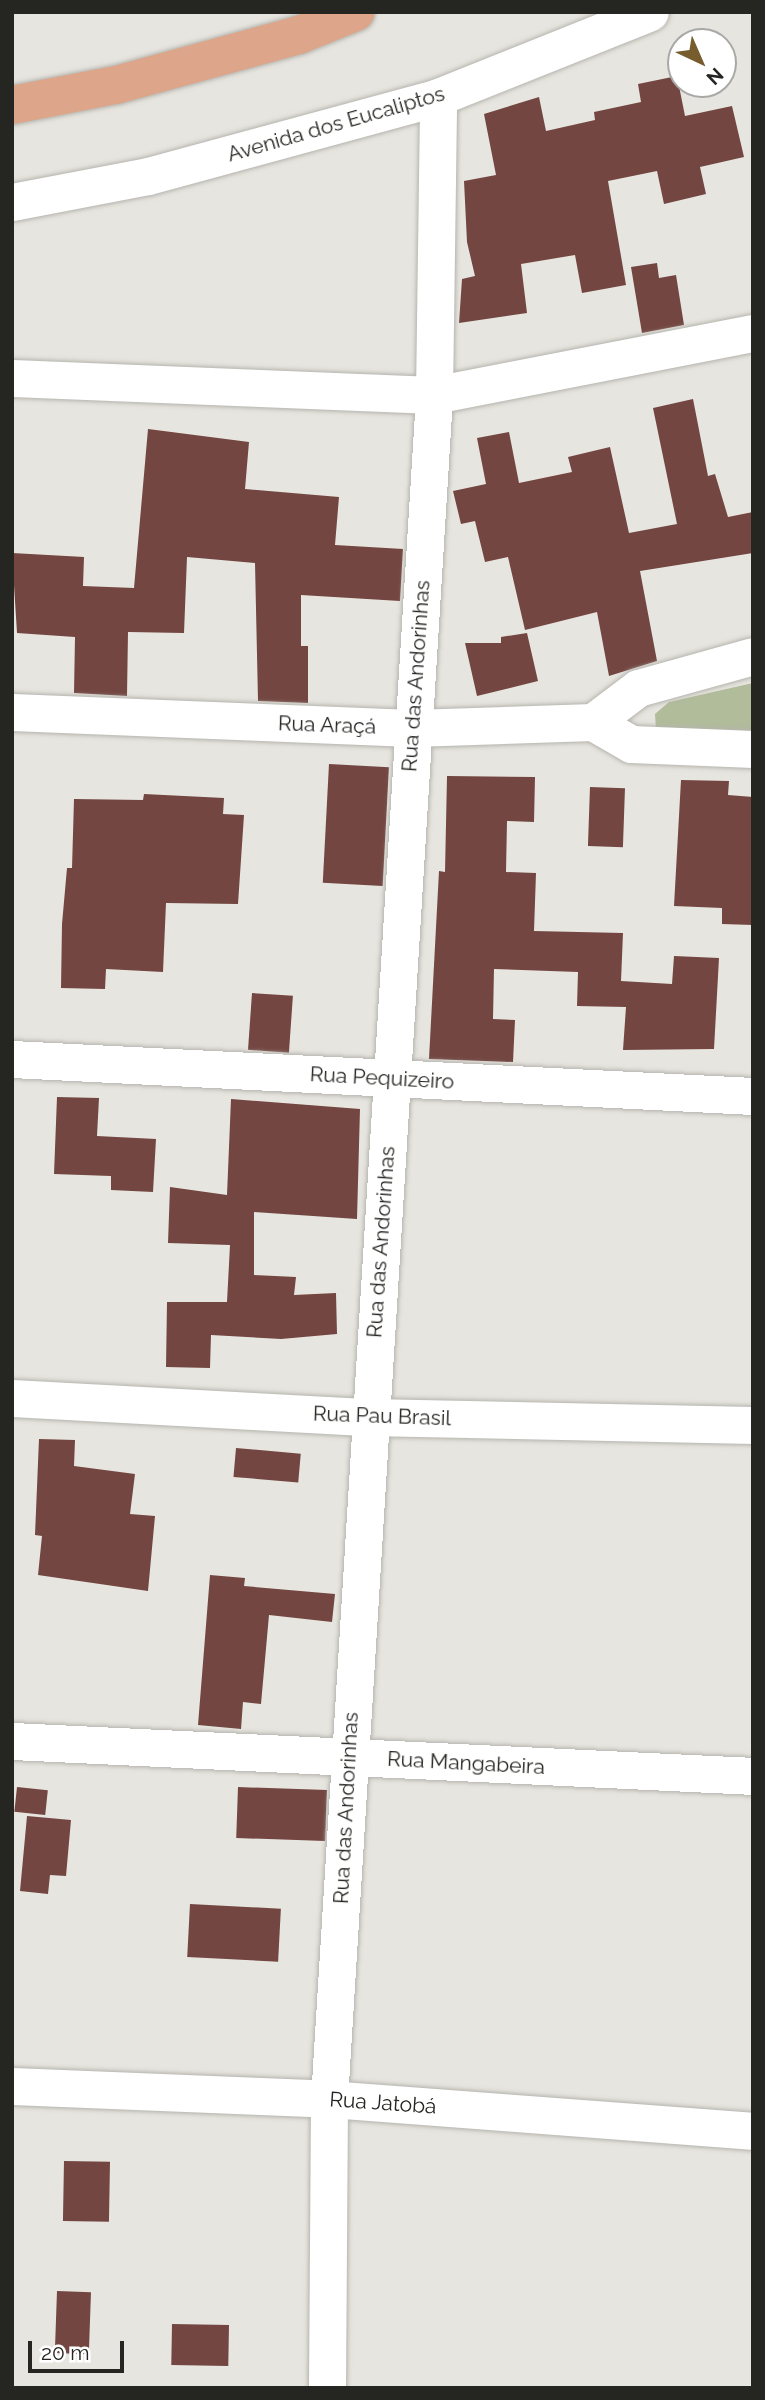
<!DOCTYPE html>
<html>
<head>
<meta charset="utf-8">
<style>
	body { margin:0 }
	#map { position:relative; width:765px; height:2400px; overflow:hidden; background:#e7e5df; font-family:Raleway,sans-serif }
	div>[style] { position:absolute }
	.green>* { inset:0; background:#b1bc9b }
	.building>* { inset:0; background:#734641; transform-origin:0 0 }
	.roads { filter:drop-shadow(0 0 2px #b5b4ae) drop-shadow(0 0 2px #b5b4ae) }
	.minor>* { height:37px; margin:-18.5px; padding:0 18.5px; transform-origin:18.5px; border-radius:18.5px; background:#fff }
	.primary>* { height:38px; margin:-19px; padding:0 19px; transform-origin:19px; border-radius:19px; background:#dda68b }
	span { translate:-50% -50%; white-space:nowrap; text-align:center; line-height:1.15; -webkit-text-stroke:7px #fff; paint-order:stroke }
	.street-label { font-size:21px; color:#252522 }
	.frame { position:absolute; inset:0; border:14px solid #252522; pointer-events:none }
	.north { position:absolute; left:667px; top:28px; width:70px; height:70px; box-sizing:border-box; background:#fff; border:2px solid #a8a8a7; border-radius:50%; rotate:136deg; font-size:19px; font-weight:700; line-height:28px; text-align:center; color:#252522 }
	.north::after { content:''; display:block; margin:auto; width:24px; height:32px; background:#775c2e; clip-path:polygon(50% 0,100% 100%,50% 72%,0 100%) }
	.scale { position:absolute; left:28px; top:2341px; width:96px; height:32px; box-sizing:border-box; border:4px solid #252522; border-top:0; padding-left:9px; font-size:21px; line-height:24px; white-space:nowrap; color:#252522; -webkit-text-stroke:5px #fff; paint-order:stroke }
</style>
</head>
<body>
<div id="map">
	<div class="green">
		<i style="clip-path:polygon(753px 683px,753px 737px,656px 729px,655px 714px,669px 702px)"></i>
	</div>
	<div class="building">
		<i style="clip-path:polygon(677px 76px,685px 116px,732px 106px,744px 157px,700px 167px,706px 194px,664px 204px,657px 171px,608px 181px,626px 285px,582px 293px,575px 255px,521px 264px,527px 313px,459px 323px,462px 279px,475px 276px,467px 242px,464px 181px,496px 175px,484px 114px,539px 97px,546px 131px,595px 120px,594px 112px,641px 102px,638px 84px)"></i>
		<i style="clip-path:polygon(657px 263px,659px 278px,676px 275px,684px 325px,642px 333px,631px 267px)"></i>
		<i style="clip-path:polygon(693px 399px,708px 476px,715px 474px,728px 517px,753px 512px,753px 553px,640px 571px,657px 661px,609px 676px,597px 612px,525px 630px,508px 557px,485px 562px,475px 521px,461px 524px,453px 491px,486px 484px,477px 438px,509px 432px,519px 483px,572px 472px,568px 457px,610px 447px,629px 533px,677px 524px,653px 408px)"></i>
		<i style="clip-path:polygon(148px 429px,249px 442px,245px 489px,339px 497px,335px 545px,403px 549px,400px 601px,301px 595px,301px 646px,308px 646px,308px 703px,258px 701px,255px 563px,187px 557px,184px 633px,128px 632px,127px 696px,74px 693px,75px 637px,17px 633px,12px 553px,84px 557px,83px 586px,134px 588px)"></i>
		<i style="clip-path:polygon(527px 633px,538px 681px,477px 696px,465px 643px,501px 643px,501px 637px)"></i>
		<i style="left:329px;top:764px;width:60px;height:119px;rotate:3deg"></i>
		<i style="clip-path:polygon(447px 776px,535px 777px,534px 822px,507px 821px,506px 872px,536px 873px,534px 931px,623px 933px,621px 981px,672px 984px,674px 956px,719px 958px,714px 1049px,623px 1050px,626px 1007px,577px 1006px,578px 972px,494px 969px,493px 1019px,515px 1020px,513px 1062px,429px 1059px,439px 871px,445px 872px)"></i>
		<i style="clip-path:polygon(681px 780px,729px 781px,728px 795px,753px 797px,753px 925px,722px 924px,722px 908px,674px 906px)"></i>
		<i style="left:590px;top:787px;width:35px;height:59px;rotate:2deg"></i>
		<i style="clip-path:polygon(144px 794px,224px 798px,223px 814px,244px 815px,238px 904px,166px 903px,163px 972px,106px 969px,105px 989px,61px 988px,62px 924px,67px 868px,72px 868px,74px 799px,143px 800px)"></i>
		<i style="left:252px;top:993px;width:41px;height:57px;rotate:4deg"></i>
		<i style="clip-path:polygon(57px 1097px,99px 1098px,97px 1136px,156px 1139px,153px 1192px,111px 1190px,111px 1176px,54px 1174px)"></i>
		<i style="clip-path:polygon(231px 1099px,360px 1109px,357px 1219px,254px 1212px,254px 1275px,296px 1277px,294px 1295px,336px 1293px,337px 1334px,281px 1339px,211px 1335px,210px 1368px,166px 1367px,167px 1302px,227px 1302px,230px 1245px,168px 1243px,170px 1187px,227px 1195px)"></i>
		<i style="clip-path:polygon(39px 1439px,75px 1440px,74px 1466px,135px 1474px,130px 1514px,155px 1516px,148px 1591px,38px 1575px,42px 1536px,35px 1535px)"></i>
		<i style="left:236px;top:1448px;width:65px;height:29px;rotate:5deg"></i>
		<i style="clip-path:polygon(210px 1575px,245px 1578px,244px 1586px,335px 1594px,332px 1622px,269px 1615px,261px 1704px,243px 1702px,241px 1729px,198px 1725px)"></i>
		<i style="left:17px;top:1787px;width:31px;height:25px;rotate:6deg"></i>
		<i style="left:238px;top:1787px;width:89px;height:51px;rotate:2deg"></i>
		<i style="clip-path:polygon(27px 1816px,71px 1820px,66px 1876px,50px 1875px,48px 1894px,20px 1891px)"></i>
		<i style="left:190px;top:1904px;width:91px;height:53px;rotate:3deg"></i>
		<i style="left:64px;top:2161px;width:46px;height:60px;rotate:1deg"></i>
		<i style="left:57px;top:2291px;width:34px;height:62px;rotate:2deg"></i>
		<i style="left:172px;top:2324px;width:57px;height:41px;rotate:1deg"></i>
	</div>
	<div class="roads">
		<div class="minor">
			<i style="left:12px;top:202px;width:138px;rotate:-10.8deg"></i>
			<i style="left:148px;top:176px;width:301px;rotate:-15.2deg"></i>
			<i style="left:438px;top:97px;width:228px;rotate:-21.8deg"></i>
			<i style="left:12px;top:378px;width:422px;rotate:2.3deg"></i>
			<i style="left:434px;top:395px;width:325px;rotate:-11deg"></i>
			<i style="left:12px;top:712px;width:400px;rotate:2.3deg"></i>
			<i style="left:412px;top:728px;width:181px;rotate:-1.9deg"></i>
			<i style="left:593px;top:722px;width:56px;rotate:-37.1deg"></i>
			<i style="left:638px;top:688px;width:119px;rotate:-15.5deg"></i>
			<i style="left:593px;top:722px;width:44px;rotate:30.1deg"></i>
			<i style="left:631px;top:744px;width:122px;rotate:2.3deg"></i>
			<i style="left:12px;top:1059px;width:742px;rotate:2.86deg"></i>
			<i style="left:12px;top:1398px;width:357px;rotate:3.1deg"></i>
			<i style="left:368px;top:1417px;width:385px;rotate:1.2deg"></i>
			<i style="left:12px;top:1741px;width:742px;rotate:2.7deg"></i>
			<i style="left:12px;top:2086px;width:317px;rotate:2.3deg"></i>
			<i style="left:329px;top:2099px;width:425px;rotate:4.3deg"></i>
			<i style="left:327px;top:2388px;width:289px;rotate:-89.6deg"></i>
			<i style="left:329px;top:2099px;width:1707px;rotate:-86.47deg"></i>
			<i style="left:434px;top:395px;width:298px;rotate:-89.2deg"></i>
		</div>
		<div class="primary">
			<i style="left:12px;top:105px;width:106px;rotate:-10.9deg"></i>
			<i style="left:116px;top:85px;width:190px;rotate:-15.3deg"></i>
			<i style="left:299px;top:35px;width:61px;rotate:-22deg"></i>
		</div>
	</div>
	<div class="street-label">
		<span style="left:336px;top:124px;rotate:-16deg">Avenida dos Eucaliptos</span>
		<span style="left:416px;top:676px;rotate:-86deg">Rua das Andorinhas</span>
		<span style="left:327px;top:725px;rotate:2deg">Rua Araçá</span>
		<span style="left:382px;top:1078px;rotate:3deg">Rua Pequizeiro</span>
		<span style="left:381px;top:1242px;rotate:-86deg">Rua das Andorinhas</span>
		<span style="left:382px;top:1416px;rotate:2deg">Rua Pau Brasil</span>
		<span style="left:466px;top:1763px;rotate:3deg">Rua Mangabeira</span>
		<span style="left:346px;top:1808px;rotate:-87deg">Rua das Andorinhas</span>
		<span style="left:383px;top:2103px;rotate:4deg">Rua Jatobá</span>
	</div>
	<div class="frame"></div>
	<div class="north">N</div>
	<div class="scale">20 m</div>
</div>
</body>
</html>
